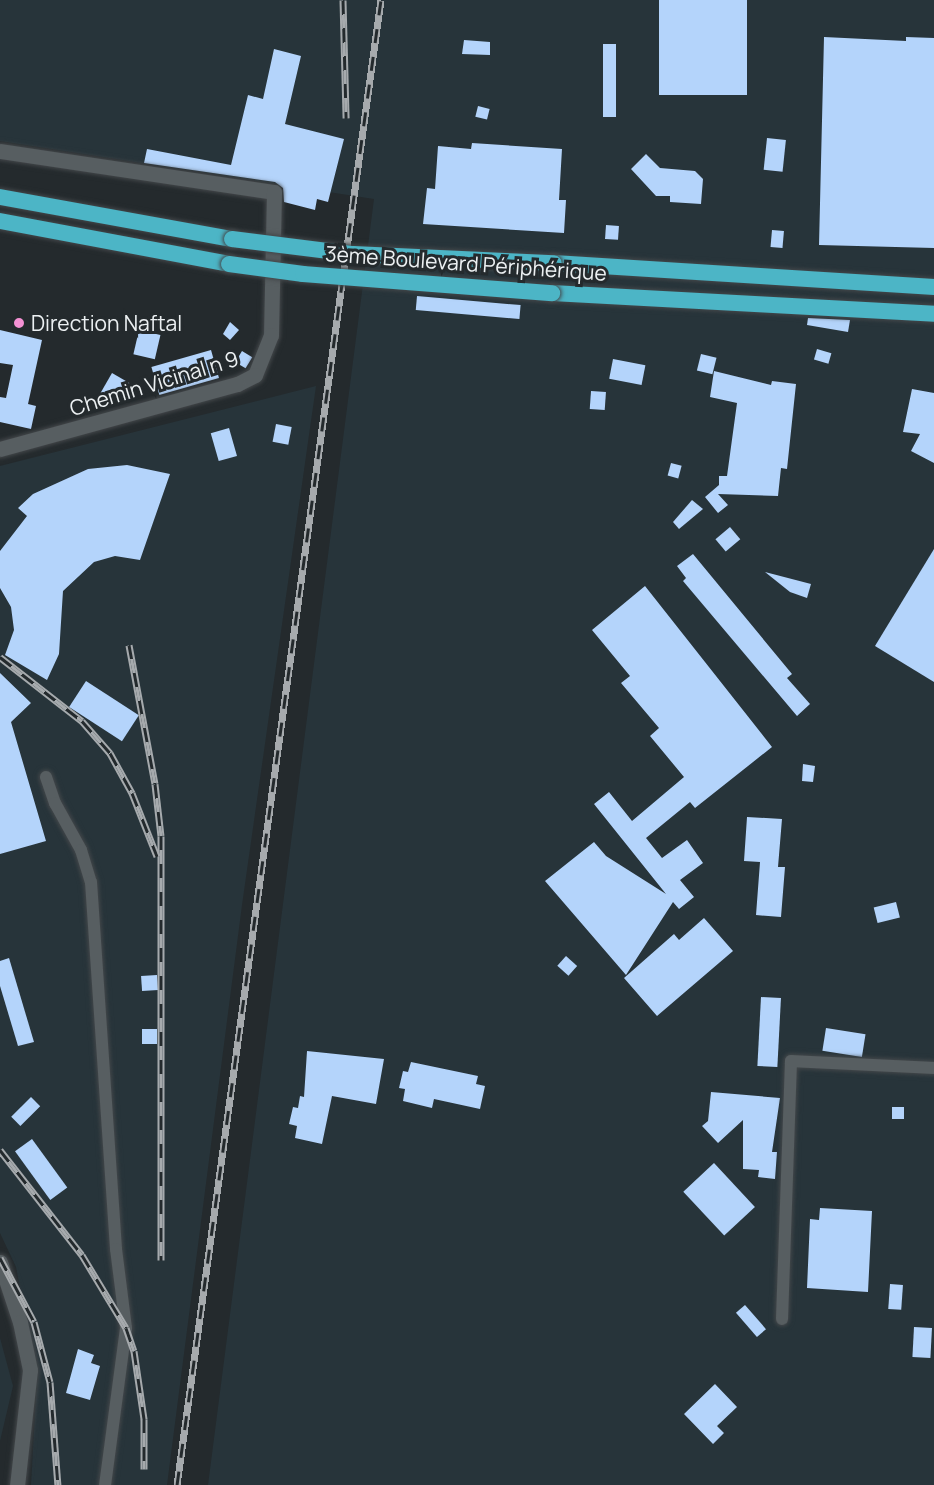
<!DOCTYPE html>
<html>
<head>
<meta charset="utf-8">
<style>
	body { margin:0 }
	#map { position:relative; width:934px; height:1485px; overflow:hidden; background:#242a2d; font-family:Manrope,sans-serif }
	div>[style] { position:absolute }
	.built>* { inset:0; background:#27343a }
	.building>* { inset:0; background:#b4d4fb; transform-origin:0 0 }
	.roads { filter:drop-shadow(0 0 2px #43474a) drop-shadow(0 0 2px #43474a) }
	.minor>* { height:12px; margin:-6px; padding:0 6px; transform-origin:6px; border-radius:6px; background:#575e61 }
	.tertiary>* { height:15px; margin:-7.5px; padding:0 7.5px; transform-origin:7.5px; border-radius:7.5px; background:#575e61 }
	.trunk>* { height:16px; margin:-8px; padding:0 8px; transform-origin:8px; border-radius:8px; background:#4cb5c6 }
	.rail>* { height:7px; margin-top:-3.5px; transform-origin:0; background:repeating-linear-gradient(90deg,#242a2d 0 14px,#a6aaad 0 28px); box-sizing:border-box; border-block:2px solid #a6aaad }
	.bridges { filter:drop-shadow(0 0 2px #43474a) drop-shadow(0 0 2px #43474a) }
	.trunk-bridge>* { height:16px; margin:-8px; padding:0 8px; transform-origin:8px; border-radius:8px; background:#4cb5c6 }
	.dots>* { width:16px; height:16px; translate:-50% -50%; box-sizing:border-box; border:3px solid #242a2d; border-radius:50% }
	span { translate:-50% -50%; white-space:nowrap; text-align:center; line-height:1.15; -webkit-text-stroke:6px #242a2d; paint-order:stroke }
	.street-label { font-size:21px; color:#ecf0f2 }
	.poi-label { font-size:21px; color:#ecf0f2 }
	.left { translate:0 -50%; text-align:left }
</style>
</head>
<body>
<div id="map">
	<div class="built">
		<i style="clip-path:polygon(0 0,934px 0,934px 1485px,208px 1485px,374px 199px,0 141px)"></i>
		<i style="clip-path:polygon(316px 386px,242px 905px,167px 1485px,31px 1485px,37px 1378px,16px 1267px,0 1233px,0 466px)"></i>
		<i style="clip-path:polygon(0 1338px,13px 1386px,0 1441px)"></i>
	</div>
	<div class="building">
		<i style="left:659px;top:0;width:88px;height:95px"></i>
		<i style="clip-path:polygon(824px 37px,906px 41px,906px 37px,934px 38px,934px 248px,819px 245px)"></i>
		<i style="clip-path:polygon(464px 40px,490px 42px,490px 55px,462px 54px)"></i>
		<i style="left:603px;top:44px;width:13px;height:73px"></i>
		<i style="clip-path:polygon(274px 49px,301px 56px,285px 124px,344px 139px,328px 202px,317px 199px,315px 210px,284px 202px,283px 188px,275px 182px,144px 163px,147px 149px,231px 165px,248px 95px,263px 99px)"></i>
		<i style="left:478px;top:106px;width:12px;height:11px;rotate:14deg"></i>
		<i style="left:767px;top:138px;width:19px;height:32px;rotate:6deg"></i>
		<i style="clip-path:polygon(472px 143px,562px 149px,559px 200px,566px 200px,564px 233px,423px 224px,427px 188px,435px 189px,438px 146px,471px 149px)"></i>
		<i style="clip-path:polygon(646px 154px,660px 168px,695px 171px,703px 179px,701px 204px,670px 202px,670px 196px,656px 196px,631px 169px)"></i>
		<i style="left:606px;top:225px;width:13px;height:14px;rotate:4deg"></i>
		<i style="left:772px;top:230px;width:12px;height:17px;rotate:5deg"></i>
		<i style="left:417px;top:296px;width:104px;height:14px;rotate:5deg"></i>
		<i style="clip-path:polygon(808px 318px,850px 320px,848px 332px,807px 325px)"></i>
		<i style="clip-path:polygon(230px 322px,239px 330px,230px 340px,223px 334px)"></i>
		<i style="clip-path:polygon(0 330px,42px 340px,28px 404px,36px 406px,31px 429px,0 422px,0 397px,6px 398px,13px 365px,0 363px)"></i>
		<i style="left:139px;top:330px;width:22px;height:25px;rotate:13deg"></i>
		<i style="left:817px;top:349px;width:15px;height:11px;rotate:16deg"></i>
		<i style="left:211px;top:350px;width:29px;height:62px;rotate:74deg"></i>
		<i style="left:242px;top:351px;width:12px;height:13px;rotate:31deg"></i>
		<i style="left:701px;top:354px;width:16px;height:17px;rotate:14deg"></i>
		<i style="left:613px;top:359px;width:33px;height:20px;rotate:11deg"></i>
		<i style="clip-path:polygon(714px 371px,771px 385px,772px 381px,796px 384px,787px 469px,781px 468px,778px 496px,718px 494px,728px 505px,718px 513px,705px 497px,719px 485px,719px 476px,727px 476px,737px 403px,710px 397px)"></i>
		<i style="left:112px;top:373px;width:20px;height:23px;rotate:30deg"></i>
		<i style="clip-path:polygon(912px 389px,934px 393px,934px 463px,911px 451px,920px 434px,903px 432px)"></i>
		<i style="left:591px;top:391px;width:15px;height:18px;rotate:4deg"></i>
		<i style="left:276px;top:424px;width:16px;height:18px;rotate:11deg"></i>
		<i style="left:229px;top:428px;width:29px;height:19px;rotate:74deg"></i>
		<i style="left:671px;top:463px;width:11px;height:13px;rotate:15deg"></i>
		<i style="clip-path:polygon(127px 465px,170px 474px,140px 560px,115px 556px,94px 562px,63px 591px,59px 654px,47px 680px,5px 655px,14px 630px,11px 607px,0 588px,0 551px,27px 516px,18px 508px,33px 494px,88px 469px)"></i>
		<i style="clip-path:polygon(692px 500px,703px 509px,679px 529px,673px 522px)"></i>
		<i style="left:730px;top:527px;width:16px;height:19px;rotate:50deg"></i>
		<i style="clip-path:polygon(934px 549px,934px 682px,875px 646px)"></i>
		<i style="clip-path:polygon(693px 554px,792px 674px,787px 678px,810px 704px,797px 716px,683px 581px,686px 578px,677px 566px)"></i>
		<i style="clip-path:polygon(765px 572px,811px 584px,807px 598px,790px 592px)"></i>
		<i style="clip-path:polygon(645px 586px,772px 747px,695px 808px,690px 802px,646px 838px,662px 858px,687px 840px,703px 863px,680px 880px,694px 897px,679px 909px,673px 902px,626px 975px,545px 881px,594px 842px,606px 856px,666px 894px,594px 804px,609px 792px,632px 821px,684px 777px,650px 736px,659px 728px,621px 683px,630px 676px,592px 630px)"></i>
		<i style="clip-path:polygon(0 673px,31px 703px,11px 722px,46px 841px,0 854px)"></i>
		<i style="left:86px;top:681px;width:63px;height:31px;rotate:33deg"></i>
		<i style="clip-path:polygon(803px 764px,815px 766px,813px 782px,802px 781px)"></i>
		<i style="clip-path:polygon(747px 817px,782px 819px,778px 867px,785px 867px,781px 917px,756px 915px,760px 862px,744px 861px)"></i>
		<i style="left:896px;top:902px;width:16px;height:23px;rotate:76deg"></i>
		<i style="clip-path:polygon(704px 918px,733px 951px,657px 1016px,624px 978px,674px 934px,679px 940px)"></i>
		<i style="left:566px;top:956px;width:15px;height:13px;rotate:42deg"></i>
		<i style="clip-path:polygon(9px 958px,34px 1042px,18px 1046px,0 986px,0 961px)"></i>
		<i style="left:157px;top:975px;width:15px;height:16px;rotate:86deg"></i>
		<i style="left:761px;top:997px;width:20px;height:69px;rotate:3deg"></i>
		<i style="left:826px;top:1028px;width:40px;height:23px;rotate:9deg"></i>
		<i style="left:142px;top:1029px;width:15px;height:15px"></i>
		<i style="clip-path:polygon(307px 1051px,384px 1059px,376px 1104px,332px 1096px,322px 1144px,295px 1138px,297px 1126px,289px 1124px,293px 1107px,298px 1108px,300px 1096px,304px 1097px)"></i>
		<i style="clip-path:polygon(411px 1062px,478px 1076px,476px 1084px,485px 1086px,480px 1109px,434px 1099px,432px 1108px,403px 1101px,405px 1089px,399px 1088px,403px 1071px,408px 1072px)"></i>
		<i style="clip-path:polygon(711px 1092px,780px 1098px,772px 1152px,777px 1152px,775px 1179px,758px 1177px,759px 1170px,743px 1169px,743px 1120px,718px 1143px,702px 1126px,708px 1121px)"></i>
		<i style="left:31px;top:1097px;width:13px;height:28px;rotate:45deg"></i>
		<i style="left:892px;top:1107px;width:12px;height:12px"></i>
		<i style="left:32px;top:1139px;width:60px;height:21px;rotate:54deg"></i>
		<i style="left:714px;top:1163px;width:60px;height:42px;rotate:47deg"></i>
		<i style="clip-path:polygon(820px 1208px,872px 1211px,868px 1292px,807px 1288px,810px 1219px,819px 1220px)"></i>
		<i style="left:890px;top:1284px;width:13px;height:25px;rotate:4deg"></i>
		<i style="left:745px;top:1305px;width:32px;height:12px;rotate:49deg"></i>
		<i style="left:914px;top:1327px;width:18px;height:30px;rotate:3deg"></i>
		<i style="clip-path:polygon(78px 1349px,94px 1355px,91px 1363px,100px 1366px,90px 1400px,66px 1393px)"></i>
		<i style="clip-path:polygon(715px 1384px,737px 1407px,717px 1426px,724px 1433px,713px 1444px,684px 1414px)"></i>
	</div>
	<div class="roads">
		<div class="minor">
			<i style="left:46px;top:777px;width:28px;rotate:71deg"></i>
			<i style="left:55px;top:803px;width:54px;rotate:61deg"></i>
			<i style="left:81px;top:850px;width:34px;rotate:73deg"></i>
			<i style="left:91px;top:882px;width:368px;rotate:86.1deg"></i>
			<i style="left:116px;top:1249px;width:80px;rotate:82.8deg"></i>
			<i style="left:126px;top:1328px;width:158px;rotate:97.6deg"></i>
			<i style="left:782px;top:1319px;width:258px;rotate:-88deg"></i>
			<i style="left:791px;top:1061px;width:143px;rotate:2.8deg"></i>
		</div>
		<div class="tertiary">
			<i style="left:0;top:151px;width:277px;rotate:8.5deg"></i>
			<i style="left:274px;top:192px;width:143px;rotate:91.2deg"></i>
			<i style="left:271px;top:335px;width:43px;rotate:111.8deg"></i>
			<i style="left:255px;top:375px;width:20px;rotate:153deg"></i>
			<i style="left:237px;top:384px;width:246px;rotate:164.7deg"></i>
			<i style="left:0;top:1262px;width:63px;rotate:71.6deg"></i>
			<i style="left:20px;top:1322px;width:49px;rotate:78.2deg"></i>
			<i style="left:30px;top:1370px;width:116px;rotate:96.4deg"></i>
		</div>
		<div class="trunk">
			<i style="left:0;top:197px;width:236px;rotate:10.3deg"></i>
			<i style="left:0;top:221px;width:233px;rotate:10.6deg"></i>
			<i style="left:554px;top:263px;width:381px;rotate:3.6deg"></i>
			<i style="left:552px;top:293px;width:383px;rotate:3.1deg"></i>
		</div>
	</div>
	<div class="rail">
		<i style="left:343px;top:0;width:118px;rotate:88.5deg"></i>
		<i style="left:129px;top:645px;width:141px;rotate:79.4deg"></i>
		<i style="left:155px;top:784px;width:52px;rotate:83.4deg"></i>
		<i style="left:161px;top:836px;width:424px;rotate:90deg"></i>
		<i style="left:0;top:657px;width:104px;rotate:38deg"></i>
		<i style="left:82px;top:721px;width:43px;rotate:48.8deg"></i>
		<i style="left:110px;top:753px;width:46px;rotate:61.2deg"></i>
		<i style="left:132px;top:793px;width:68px;rotate:68.4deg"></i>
		<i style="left:0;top:1150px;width:133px;rotate:52deg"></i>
		<i style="left:82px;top:1255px;width:85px;rotate:58.9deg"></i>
		<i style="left:126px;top:1328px;width:24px;rotate:71deg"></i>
		<i style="left:134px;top:1351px;width:69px;rotate:81.6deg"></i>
		<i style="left:144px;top:1419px;width:50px;rotate:90deg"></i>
		<i style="left:0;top:1258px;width:72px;rotate:62deg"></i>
		<i style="left:34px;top:1322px;width:62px;rotate:75.1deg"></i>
		<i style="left:50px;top:1382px;width:103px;rotate:85.6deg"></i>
		<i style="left:177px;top:1485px;width:1499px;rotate:-82.18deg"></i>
	</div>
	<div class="bridges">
		<div class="trunk-bridge">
			<i style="left:232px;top:239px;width:122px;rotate:7.1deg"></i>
			<i style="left:353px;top:254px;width:201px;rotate:2.6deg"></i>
			<i style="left:229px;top:264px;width:75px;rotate:7.7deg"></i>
			<i style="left:303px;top:274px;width:250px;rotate:4.4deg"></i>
		</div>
	</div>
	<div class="dots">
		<i style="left:19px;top:323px;background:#f491d4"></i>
	</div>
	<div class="street-label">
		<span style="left:466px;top:263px;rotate:4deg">3ème Boulevard Périphérique</span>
		<span style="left:154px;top:383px;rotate:-17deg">Chemin Vicinal n 9</span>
	</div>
	<div class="poi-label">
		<span class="left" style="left:31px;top:323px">Direction Naftal</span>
	</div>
</div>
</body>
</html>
